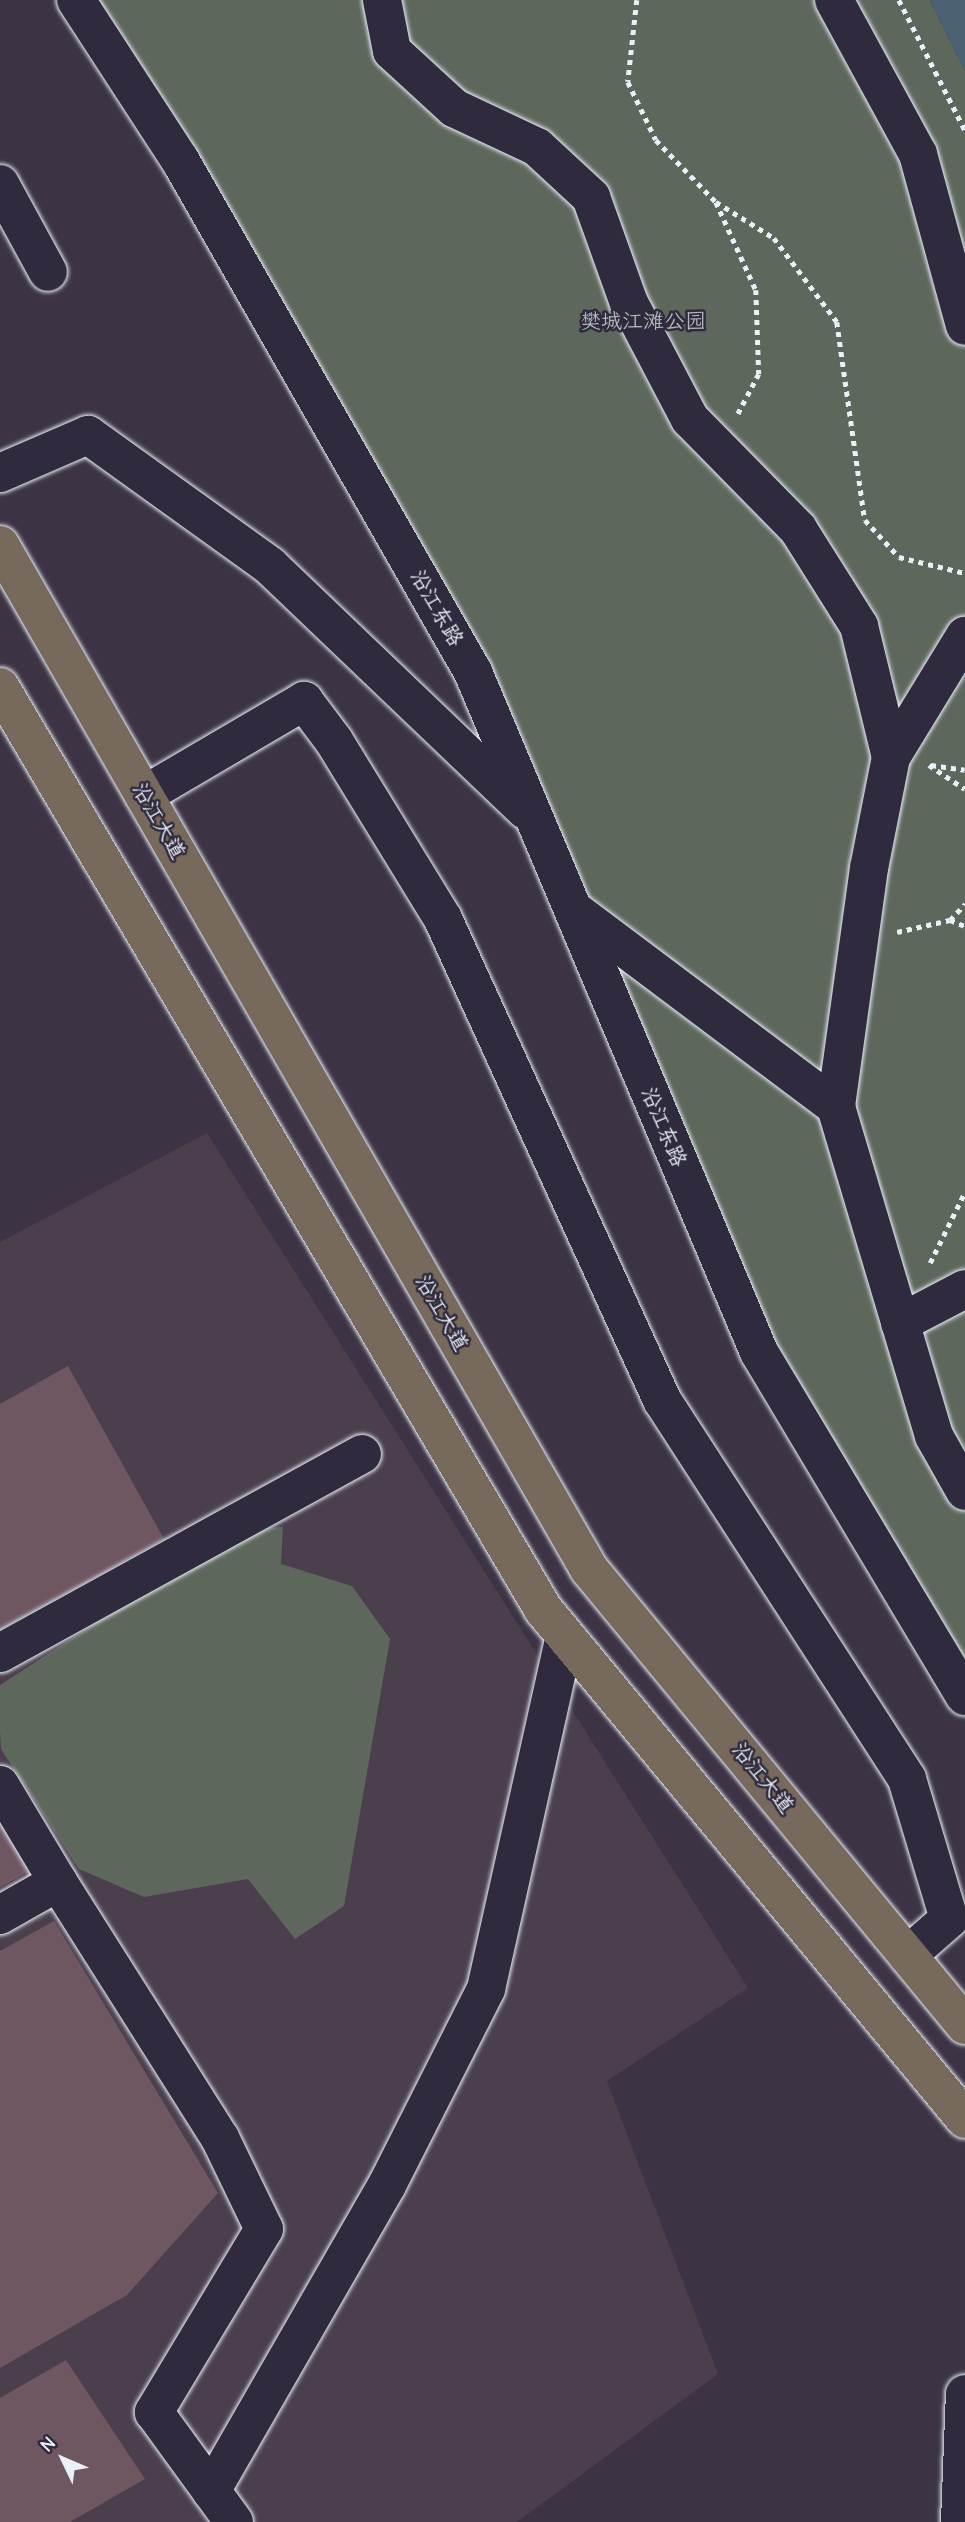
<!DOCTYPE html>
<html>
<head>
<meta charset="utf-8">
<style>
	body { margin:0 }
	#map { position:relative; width:965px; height:2522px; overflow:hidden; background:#3c3344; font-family:"Comic Neue","LXGW WenKai TC",sans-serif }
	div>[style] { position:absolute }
	.built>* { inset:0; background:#4b3e4d }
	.green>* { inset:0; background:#5d675c }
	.water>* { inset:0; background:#4a6274 }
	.building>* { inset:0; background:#6f5762 }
	.path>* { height:4.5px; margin-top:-2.25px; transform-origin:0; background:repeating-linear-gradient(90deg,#e8f1f8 0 5px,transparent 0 10px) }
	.roads { filter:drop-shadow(0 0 2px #e8f1f8) drop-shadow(0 0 2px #e8f1f8) }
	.minor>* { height:38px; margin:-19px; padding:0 19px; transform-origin:19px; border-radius:19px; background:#2f2a3d }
	.major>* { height:38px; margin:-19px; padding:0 19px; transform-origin:19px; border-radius:19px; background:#77695c }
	span { translate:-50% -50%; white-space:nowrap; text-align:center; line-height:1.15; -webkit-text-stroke:5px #2f2a3d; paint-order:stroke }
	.park-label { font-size:21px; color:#b0baba }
	.street-label { font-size:21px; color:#e8f1f8 }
	.north { position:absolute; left:28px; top:2424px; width:70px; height:70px; -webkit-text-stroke:5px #2f2a3d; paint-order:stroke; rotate:314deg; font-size:19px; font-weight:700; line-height:28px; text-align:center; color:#e8f1f8 }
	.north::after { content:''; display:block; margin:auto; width:24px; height:32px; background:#e8f1f8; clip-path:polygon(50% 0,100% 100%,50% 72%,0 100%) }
</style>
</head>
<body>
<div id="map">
	<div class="built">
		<i style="clip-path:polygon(207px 1133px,748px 1988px,607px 2081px,718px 2374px,517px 2522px,0 2522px,0 1242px)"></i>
	</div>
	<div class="green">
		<i style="clip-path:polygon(76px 0,930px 0,965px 71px,965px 1696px,759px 1352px,473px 672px)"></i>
		<i style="clip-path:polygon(283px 1527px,281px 1564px,352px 1586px,390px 1639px,344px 1906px,295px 1939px,248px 1879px,144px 1897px,79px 1869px,1px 1749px,0 1732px,0 1685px,241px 1529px)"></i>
	</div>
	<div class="water">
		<i style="clip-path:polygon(930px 0,965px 0,965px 71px)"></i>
	</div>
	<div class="building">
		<i style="clip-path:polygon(68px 1366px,164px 1539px,0 1630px,0 1404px)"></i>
		<i style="clip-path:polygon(0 1815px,31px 1870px,0 1887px)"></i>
		<i style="clip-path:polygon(54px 1921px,218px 2193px,127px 2295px,0 2368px,0 1951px)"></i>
		<i style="clip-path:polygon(66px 2360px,145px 2479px,70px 2522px,0 2522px,0 2398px)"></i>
	</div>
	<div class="path">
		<i style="left:637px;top:0;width:82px;rotate:96.3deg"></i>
		<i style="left:628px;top:82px;width:64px;rotate:64.2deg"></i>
		<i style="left:656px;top:140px;width:86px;rotate:45.9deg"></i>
		<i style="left:716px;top:202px;width:68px;rotate:31.8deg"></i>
		<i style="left:774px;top:238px;width:105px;rotate:53.1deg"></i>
		<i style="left:837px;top:322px;width:200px;rotate:82deg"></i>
		<i style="left:865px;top:520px;width:50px;rotate:47.4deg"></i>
		<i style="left:899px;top:557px;width:68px;rotate:13.6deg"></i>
		<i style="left:899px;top:0;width:146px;rotate:63.1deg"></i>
		<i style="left:716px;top:202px;width:97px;rotate:65.6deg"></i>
		<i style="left:756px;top:290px;width:84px;rotate:88deg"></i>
		<i style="left:759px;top:374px;width:45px;rotate:117.7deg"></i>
		<i style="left:929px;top:765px;width:43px;rotate:33.7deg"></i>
		<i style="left:931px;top:765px;width:34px;rotate:8deg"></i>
		<i style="left:950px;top:920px;width:16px;rotate:22deg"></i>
		<i style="left:897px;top:932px;width:54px;rotate:-12.8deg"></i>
		<i style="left:950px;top:920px;width:22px;rotate:-47deg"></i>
		<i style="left:930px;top:1263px;width:79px;rotate:-63.8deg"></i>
	</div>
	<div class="roads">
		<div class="minor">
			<i style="left:76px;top:0;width:191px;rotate:57deg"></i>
			<i style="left:180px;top:160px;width:590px;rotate:60.22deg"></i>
			<i style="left:473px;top:672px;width:738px;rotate:67.19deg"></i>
			<i style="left:759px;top:1352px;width:401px;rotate:59.1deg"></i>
			<i style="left:382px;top:0;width:52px;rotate:78.9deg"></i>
			<i style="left:392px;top:51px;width:84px;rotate:42.6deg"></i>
			<i style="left:454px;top:108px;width:92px;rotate:25.2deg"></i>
			<i style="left:537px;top:147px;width:74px;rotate:42.8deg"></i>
			<i style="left:591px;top:197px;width:113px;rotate:70.3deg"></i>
			<i style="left:629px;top:303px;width:131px;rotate:62.3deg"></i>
			<i style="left:690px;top:419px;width:154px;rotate:45.5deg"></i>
			<i style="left:798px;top:529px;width:115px;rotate:57.8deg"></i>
			<i style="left:859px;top:626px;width:135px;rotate:76.3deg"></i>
			<i style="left:891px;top:757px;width:113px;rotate:101.2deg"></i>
			<i style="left:869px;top:868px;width:241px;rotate:97.9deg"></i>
			<i style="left:836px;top:1107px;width:343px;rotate:73.4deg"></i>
			<i style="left:934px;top:1436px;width:63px;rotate:60.6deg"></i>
			<i style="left:834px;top:0;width:175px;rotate:61.4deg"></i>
			<i style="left:918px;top:154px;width:178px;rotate:74.7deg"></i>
			<i style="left:0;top:184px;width:100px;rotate:61.4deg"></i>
			<i style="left:0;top:473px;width:96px;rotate:-23.4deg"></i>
			<i style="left:88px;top:435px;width:224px;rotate:35.7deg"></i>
			<i style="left:270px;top:566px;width:353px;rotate:43.7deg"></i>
			<i style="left:891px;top:757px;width:142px;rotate:-58.6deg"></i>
			<i style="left:144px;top:795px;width:186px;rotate:-30.4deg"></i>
			<i style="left:304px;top:701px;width:50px;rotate:53.1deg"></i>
			<i style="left:334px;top:741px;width:209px;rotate:58.5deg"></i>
			<i style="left:443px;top:919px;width:529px;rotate:65.52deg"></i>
			<i style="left:662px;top:1400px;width:451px;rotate:57.1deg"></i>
			<i style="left:907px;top:1779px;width:146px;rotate:73.3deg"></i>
			<i style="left:949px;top:1919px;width:55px;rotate:138.7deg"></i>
			<i style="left:574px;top:910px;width:328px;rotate:36.9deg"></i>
			<i style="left:900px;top:1323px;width:73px;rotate:-27.6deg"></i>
			<i style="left:0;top:1653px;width:413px;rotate:-28.8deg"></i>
			<i style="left:0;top:1785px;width:113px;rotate:59.1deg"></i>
			<i style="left:58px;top:1882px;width:67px;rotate:150.4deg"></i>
			<i style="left:58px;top:1882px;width:303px;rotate:57.7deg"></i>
			<i style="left:220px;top:2138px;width:101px;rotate:64.2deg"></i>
			<i style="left:264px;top:2229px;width:214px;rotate:121deg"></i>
			<i style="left:154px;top:2412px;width:136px;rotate:54deg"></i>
			<i style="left:211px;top:2491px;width:353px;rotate:-60.1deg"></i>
			<i style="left:387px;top:2185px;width:220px;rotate:-63.2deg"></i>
			<i style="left:486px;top:1989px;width:361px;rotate:-77.4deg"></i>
			<i style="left:960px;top:2522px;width:128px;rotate:-87.8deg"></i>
		</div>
		<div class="major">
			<i style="left:0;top:545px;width:1181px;rotate:60.09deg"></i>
			<i style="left:589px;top:1569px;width:591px;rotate:50.49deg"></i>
			<i style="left:0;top:687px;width:1070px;rotate:59.5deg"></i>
			<i style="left:543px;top:1609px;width:662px;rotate:50.39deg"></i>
		</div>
	</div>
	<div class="park-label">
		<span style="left:643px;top:321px">樊城江滩公园</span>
	</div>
	<div class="street-label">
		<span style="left:437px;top:608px;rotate:60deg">沿江东路</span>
		<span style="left:159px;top:821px;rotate:60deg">沿江大道</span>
		<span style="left:664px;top:1127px;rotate:67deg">沿江东路</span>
		<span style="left:442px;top:1313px;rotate:60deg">沿江大道</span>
		<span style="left:763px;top:1778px;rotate:51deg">沿江大道</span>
	</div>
	<div class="north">N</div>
</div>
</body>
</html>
